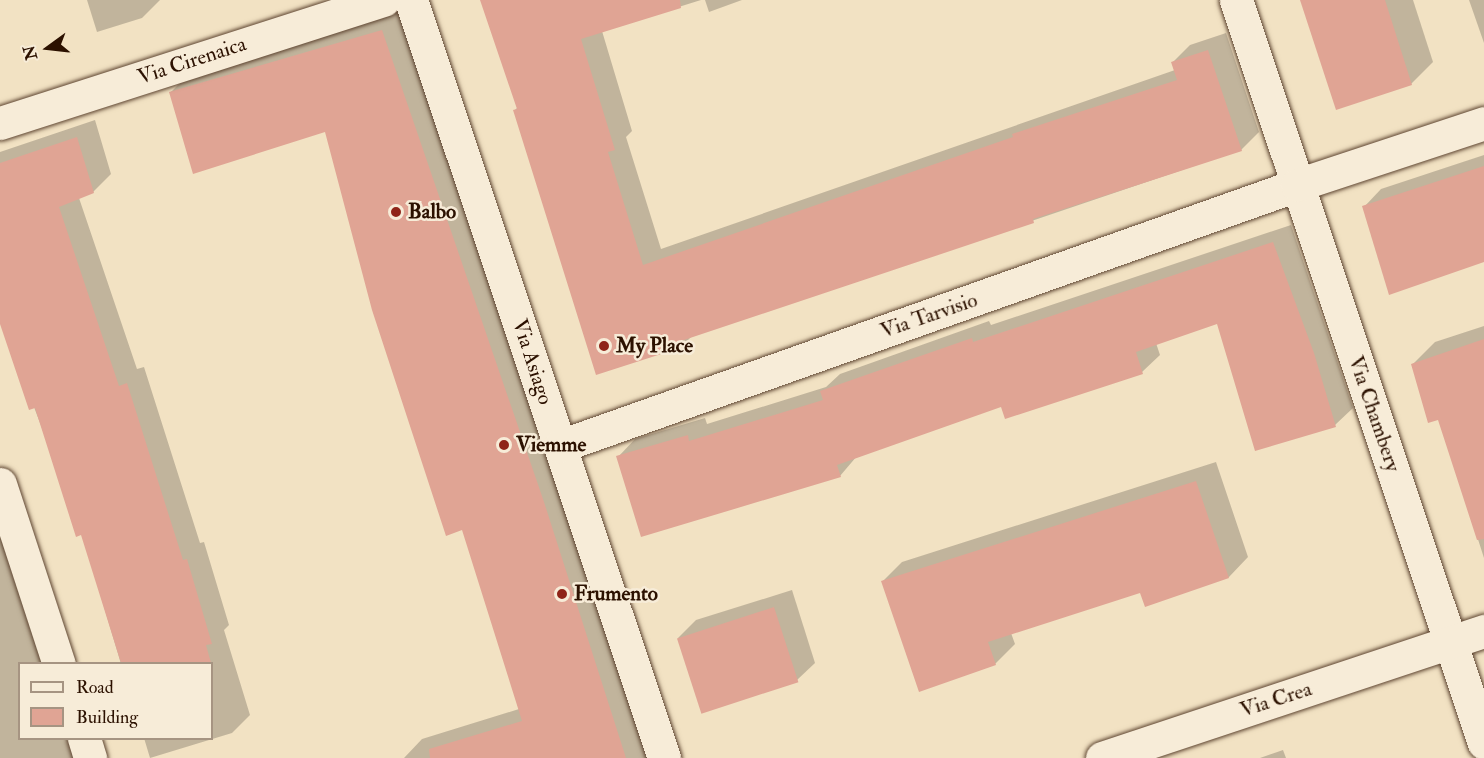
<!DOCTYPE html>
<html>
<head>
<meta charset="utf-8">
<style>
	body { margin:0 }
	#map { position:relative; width:1484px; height:758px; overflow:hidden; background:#f2e2c3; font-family:"IM FELL Double Pica",serif }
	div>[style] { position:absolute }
	.shadow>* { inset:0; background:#0003 }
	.building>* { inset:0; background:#e0a494; transform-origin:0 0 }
	.roads { filter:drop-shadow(0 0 2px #5e4531) drop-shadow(0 0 2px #5e4531) }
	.minor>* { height:33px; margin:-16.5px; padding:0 16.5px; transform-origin:16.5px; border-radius:16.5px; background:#f7ecd8 }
	.dots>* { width:16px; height:16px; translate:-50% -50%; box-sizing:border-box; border:3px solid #f7ecd8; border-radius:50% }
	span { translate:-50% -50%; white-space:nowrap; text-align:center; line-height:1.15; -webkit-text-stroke:5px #f7ecd8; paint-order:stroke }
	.street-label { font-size:21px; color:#2c1100 }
	.poi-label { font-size:21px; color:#2c1100; font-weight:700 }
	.left { translate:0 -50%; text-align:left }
	.legend { position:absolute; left:18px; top:662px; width:195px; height:78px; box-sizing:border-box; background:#f7ecd8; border:2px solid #a69482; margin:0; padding:8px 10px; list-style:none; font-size:18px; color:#2c1100 }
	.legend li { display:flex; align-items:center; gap:12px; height:30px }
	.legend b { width:30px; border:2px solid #a69482 }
	.north { position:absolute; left:18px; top:18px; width:60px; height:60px; -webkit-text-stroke:4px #f7ecd8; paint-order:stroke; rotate:255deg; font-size:16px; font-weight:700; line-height:24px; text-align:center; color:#2c1100 }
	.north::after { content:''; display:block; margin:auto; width:21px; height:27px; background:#2c1100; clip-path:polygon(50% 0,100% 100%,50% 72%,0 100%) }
</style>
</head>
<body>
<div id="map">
	<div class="shadow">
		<i style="clip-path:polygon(87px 0,160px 0,142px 18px,97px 32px)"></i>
		<i style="clip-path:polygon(482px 0,701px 0,602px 31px,632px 131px,626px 137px,661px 249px,1175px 70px,1172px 63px,1190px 45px,1226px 33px,1259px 132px,1241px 150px,692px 336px,682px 346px,514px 111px,518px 107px)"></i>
		<i style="clip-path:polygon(705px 0,742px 0,709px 12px)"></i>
		<i style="clip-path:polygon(1302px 0,1413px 0,1433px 62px,1411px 84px)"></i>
		<i style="clip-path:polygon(1469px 0,1484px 0,1484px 43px)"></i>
		<i style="clip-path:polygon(401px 12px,652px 758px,404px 758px,422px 739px,519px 709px,463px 528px,326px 130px,171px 92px,190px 73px)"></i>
		<i style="clip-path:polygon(95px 120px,111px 174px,93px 192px,79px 198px,137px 369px,144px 367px,200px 543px,204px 542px,229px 625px,224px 630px,250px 715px,232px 733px,150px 758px,144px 738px,212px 738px,212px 664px,121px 664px,82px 533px,0 318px,0 152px)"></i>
		<i style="clip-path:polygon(1484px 155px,1484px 260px,1364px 207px,1381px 189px)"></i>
		<i style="clip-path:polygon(1291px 225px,1353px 408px,1335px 425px,1218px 322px,1156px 343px,1160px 355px,1142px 372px,1002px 405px,857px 456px,840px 476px,618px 457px,635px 439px,705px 418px,707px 424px,826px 387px,840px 374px,989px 321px,991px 325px)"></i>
		<i style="clip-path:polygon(1484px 326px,1484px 558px,1439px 418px,1413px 364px,1435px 342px)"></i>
		<i style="clip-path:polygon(1216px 462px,1248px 557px,1229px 577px,1141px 591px,1011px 633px,1015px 644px,995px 664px,883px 581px,902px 562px)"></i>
		<i style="clip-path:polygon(0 522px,42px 664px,20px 664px,20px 738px,68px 738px,74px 758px,0 758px)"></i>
		<i style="clip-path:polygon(792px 590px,815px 663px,797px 680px,678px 638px,696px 620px)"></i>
		<i style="clip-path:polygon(1283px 750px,1286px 758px,1260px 758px)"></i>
	</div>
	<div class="building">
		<i style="clip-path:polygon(480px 0,680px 0,681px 8px,581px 39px,615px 150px,608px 152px,643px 265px,1013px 137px,1012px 134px,1177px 80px,1171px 62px,1208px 50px,1242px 151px,1033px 219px,1034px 223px,681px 341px,683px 347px,596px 375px,513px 110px,517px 109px)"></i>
		<i style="clip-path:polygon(1300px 0,1385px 0,1412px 85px,1336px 110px)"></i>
		<i style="clip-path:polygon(382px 30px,544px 502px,626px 758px,430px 758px,429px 749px,522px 721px,462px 530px,446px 536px,372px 310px,325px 132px,193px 174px,169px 92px)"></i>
		<i style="clip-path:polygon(77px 137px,94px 193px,59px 207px,119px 386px,127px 383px,183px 560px,187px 559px,212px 644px,206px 645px,211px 663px,121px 663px,81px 535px,76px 537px,35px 408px,29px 410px,0 324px,0 163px)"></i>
		<i style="clip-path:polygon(1484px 166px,1484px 262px,1389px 295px,1362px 206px)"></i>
		<i style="clip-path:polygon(1273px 242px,1314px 353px,1336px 427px,1255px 451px,1217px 324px,1136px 352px,1143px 374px,1005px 419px,1001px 407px,837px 465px,841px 477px,641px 537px,616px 456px,688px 435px,689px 441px,823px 400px,820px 391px,972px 338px,973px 342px)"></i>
		<i style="clip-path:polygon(1484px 339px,1484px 539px,1477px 540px,1438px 420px,1428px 423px,1411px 364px)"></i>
		<i style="clip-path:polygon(1196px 481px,1229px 578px,1145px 607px,1140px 593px,988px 642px,996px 665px,919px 692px,881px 581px)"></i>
		<i style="left:774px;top:607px;width:79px;height:102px;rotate:72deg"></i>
	</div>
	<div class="roads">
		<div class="minor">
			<i style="left:411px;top:0;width:799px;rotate:71.54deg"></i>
			<i style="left:1236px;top:0;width:783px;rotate:71.54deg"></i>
			<i style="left:0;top:123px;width:403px;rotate:-17.8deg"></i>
			<i style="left:560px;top:446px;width:782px;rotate:-19.5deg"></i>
			<i style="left:1297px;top:185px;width:197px;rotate:-18.3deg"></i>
			<i style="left:0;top:484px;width:189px;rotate:71.9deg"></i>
			<i style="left:84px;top:738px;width:21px;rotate:73deg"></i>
			<i style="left:1102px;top:758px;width:403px;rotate:-18.4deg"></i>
		</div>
	</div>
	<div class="dots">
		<i style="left:396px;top:212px;background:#8f2418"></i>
		<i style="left:604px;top:346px;background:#8f2418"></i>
		<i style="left:504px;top:445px;background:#8f2418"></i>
		<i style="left:562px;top:594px;background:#8f2418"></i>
	</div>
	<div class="street-label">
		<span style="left:192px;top:61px;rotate:-18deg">Via Cirenaica</span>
		<span style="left:929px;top:316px;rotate:-19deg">Via Tarvisio</span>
		<span style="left:532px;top:362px;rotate:72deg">Via Asiago</span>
		<span style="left:1374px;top:414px;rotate:71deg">Via Chambery</span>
		<span style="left:1276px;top:700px;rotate:-18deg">Via Crea</span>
	</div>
	<div class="poi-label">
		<span class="left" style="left:408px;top:212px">Balbo</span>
		<span class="left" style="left:616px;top:346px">My Place</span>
		<span class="left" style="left:516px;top:445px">Viemme</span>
		<span class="left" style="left:574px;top:594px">Frumento</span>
	</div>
	<ul class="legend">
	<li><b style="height:8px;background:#f7ecd8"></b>Road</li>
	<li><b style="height:16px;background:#e0a494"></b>Building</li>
	</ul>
	<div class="north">N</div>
</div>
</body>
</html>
